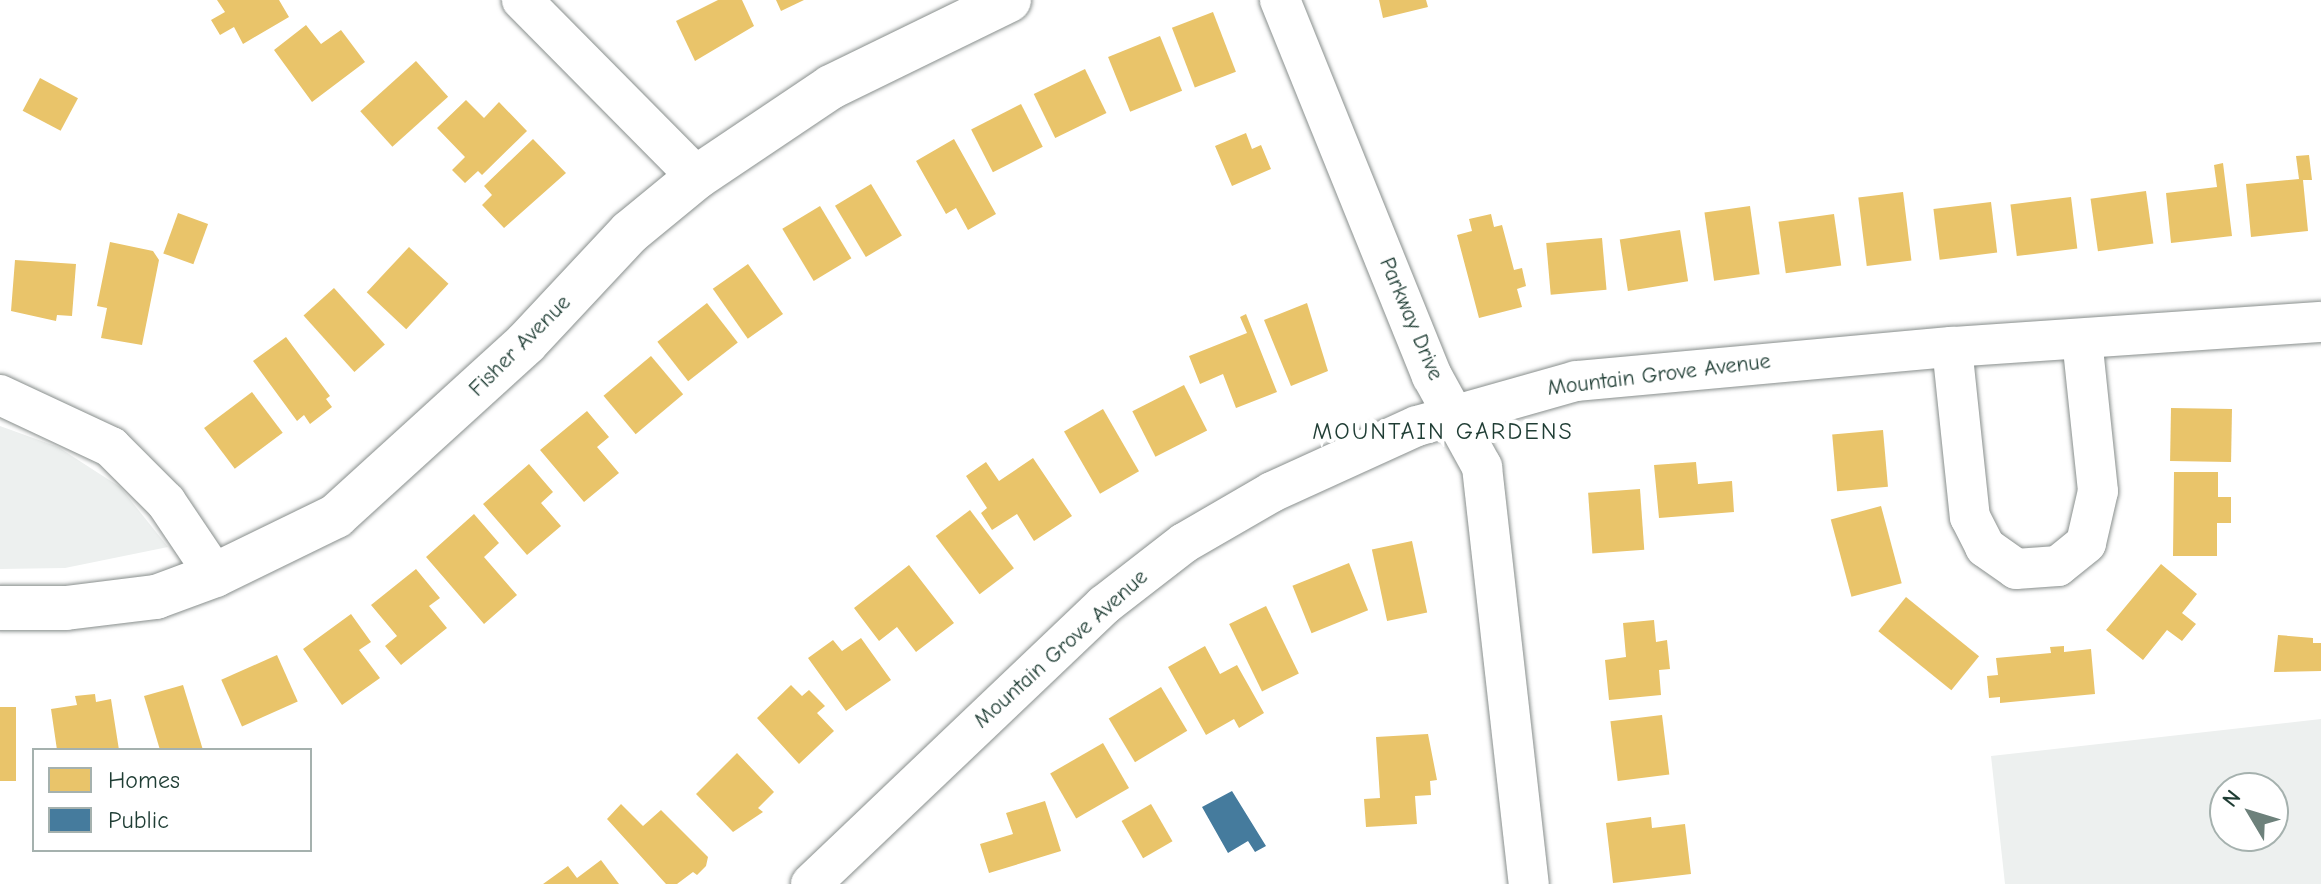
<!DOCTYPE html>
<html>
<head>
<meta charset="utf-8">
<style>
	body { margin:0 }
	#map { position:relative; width:2321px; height:884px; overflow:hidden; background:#fff; font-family:"Comic Neue",sans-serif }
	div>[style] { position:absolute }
	.green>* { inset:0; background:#edf0ef }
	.homes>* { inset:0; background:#e9c46a; transform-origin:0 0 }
	.public>* { inset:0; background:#457b9d }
	.roads { filter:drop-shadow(0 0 2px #898f8d) drop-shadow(0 0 2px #898f8d) }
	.minor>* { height:40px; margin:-20px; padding:0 20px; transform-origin:20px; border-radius:20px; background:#fff }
	.tertiary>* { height:44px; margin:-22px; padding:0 22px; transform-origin:22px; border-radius:22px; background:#fff }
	span { translate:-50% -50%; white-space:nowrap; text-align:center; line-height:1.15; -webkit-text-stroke:8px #fff; paint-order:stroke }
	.street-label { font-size:22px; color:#1f3d34 }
	.neighbourhood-label { font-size:24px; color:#1f3d34; letter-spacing:2px }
	.legend { position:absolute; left:32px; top:748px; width:280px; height:104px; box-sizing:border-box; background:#fff; border:2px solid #a5b1ae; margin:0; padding:10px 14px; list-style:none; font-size:24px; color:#1f3d34 }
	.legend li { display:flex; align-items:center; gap:16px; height:40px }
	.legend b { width:40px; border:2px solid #a5b1ae }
	.north { position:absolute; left:2209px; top:772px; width:80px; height:80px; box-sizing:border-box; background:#fff; border:2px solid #a5b1ae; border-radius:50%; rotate:308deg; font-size:22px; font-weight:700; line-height:32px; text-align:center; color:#1f3d34 }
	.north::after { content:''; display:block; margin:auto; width:28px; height:36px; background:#6d817b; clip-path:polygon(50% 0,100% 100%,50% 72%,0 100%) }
</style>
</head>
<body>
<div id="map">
	<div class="green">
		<i style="clip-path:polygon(0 426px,58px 447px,120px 487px,168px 547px,65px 568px,0 569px)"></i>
		<i style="clip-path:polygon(evenodd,2321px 719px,2321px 884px,2005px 884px,1991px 756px,2321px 719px,2273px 788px,2273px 836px,2225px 836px,2225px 788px,2273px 788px)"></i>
	</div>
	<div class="homes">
		<i style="clip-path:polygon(217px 0,279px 0,289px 17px,243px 44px,234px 27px,220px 35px,211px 20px,225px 12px)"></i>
		<i style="clip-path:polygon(718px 0,742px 0,754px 26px,695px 61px,676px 21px)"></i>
		<i style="clip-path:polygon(776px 0,804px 0,781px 11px)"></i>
		<i style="clip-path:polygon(1379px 0,1426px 0,1428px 7px,1383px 18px)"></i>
		<i style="left:1213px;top:12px;width:64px;height:44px;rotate:69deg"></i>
		<i style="clip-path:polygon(306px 25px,321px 44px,341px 30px,365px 62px,312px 102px,274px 50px)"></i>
		<i style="left:1160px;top:36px;width:59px;height:56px;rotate:68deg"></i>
		<i style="left:416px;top:61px;width:48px;height:75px;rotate:48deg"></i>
		<i style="left:1085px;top:69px;width:49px;height:57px;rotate:64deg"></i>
		<i style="left:40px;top:78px;width:43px;height:37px;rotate:28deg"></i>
		<i style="clip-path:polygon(466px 100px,484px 118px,499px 102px,527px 131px,482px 175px,478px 171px,465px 183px,452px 170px,465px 157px,437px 128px)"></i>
		<i style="left:1021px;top:104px;width:48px;height:56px;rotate:63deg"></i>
		<i style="clip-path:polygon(1246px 133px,1252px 149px,1261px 145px,1271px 169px,1232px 186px,1215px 146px)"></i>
		<i style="clip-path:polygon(533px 139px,566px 173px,504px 228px,482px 205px,492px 195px,484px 186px)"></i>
		<i style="clip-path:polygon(954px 139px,996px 214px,968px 230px,956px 208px,946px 214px,916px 161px)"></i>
		<i style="clip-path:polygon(2309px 155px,2312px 180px,2303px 180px,2308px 231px,2251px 237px,2246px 184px,2299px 179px,2296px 156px)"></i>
		<i style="clip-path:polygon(2223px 163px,2232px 236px,2171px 243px,2166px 193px,2217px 187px,2214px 165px)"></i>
		<i style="left:871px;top:184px;width:60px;height:42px;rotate:59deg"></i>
		<i style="left:2146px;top:191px;width:53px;height:56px;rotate:82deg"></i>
		<i style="left:1903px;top:192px;width:69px;height:45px;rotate:83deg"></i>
		<i style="left:2071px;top:197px;width:52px;height:61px;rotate:83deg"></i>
		<i style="left:1991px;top:202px;width:51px;height:58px;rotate:83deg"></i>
		<i style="left:820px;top:206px;width:61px;height:44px;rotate:59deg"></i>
		<i style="left:1750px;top:206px;width:69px;height:46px;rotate:82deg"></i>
		<i style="left:178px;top:213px;width:32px;height:43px;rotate:20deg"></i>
		<i style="clip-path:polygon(1491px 214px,1494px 227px,1502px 225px,1514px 270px,1522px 268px,1526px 286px,1517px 289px,1522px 307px,1479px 318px,1457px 235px,1472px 231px,1469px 219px)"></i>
		<i style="left:1834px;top:214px;width:52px;height:56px;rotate:82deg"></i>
		<i style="left:1680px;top:230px;width:52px;height:61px;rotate:81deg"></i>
		<i style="left:1602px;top:238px;width:52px;height:56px;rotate:85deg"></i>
		<i style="clip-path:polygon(110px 242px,153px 251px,159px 260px,142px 345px,101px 338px,107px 308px,97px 306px)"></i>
		<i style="left:409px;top:247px;width:54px;height:62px;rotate:43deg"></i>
		<i style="clip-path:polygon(15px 260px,76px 264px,72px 316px,57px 315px,56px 321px,11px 311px)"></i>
		<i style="left:748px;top:264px;width:61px;height:43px;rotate:55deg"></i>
		<i style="left:334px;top:288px;width:76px;height:41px;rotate:48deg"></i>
		<i style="left:707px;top:303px;width:50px;height:63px;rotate:52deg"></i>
		<i style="clip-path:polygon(1307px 303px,1328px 371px,1291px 386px,1264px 320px)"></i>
		<i style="clip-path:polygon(1246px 314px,1277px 392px,1236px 408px,1223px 374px,1200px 384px,1189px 356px,1247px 333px,1240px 317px)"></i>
		<i style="clip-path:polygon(286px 337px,330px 396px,326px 399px,332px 407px,310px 424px,304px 415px,297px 421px,253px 361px)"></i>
		<i style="left:651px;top:356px;width:50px;height:62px;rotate:50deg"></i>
		<i style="left:1184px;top:385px;width:51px;height:58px;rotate:63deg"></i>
		<i style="left:252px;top:392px;width:51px;height:60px;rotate:53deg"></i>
		<i style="left:2171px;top:408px;width:61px;height:53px;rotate:1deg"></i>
		<i style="left:1103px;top:409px;width:72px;height:45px;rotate:60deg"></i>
		<i style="clip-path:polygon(587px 411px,609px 437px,597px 447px,619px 473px,584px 502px,540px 450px)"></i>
		<i style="left:1883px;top:430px;width:57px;height:51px;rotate:85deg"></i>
		<i style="clip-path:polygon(1033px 458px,1072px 516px,1034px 541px,1017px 514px,992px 530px,981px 513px,987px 508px,966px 476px,986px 462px,999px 481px)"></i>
		<i style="clip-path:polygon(1696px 462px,1698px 484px,1732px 481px,1734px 512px,1659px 518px,1654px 465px)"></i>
		<i style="clip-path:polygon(529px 464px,553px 492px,541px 503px,561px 526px,527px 555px,483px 504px)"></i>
		<i style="clip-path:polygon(2174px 472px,2218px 472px,2218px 497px,2231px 497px,2231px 523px,2217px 523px,2217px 556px,2173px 556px)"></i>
		<i style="left:1640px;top:489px;width:61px;height:52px;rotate:86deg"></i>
		<i style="left:1881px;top:506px;width:80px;height:52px;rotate:75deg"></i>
		<i style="left:970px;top:510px;width:73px;height:43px;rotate:53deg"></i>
		<i style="clip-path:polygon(474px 514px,499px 543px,484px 557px,517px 595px,484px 624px,426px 557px)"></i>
		<i style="left:1412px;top:541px;width:73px;height:41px;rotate:78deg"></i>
		<i style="left:1349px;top:563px;width:51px;height:61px;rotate:68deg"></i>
		<i style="clip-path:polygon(2161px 564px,2197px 594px,2182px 613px,2196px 624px,2182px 641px,2167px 630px,2143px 660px,2106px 630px)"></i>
		<i style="clip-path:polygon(909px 565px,954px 623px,916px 652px,897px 627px,879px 641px,854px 608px)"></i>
		<i style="clip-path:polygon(416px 569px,440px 598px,429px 606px,447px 628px,401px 665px,385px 646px,397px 636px,371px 605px)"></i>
		<i style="left:1906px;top:597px;width:94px;height:44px;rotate:39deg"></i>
		<i style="left:1266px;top:606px;width:75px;height:41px;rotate:64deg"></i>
		<i style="clip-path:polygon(351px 614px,371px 642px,359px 650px,380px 678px,342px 705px,303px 649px)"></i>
		<i style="clip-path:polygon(1654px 620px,1656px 642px,1667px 640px,1670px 669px,1659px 670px,1661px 695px,1609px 700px,1605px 660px,1626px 657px,1623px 623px)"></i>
		<i style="clip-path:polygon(2278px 635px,2313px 638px,2313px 643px,2321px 643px,2321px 671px,2274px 672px)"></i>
		<i style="clip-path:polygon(861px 638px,891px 680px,846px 711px,808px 658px,833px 640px,842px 651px)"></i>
		<i style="clip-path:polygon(1205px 646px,1220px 674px,1237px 665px,1264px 713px,1239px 728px,1234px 719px,1206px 735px,1168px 667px)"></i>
		<i style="clip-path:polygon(2064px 646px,2064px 652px,2091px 649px,2095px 694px,2000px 703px,2000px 697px,1989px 698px,1987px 676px,1998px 675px,1996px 658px,2051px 653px,2050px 647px)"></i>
		<i style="left:277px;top:655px;width:51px;height:61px;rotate:66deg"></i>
		<i style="clip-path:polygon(183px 685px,203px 750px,160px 750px,144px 696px)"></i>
		<i style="clip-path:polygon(791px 685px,802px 696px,809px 690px,825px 706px,817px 713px,834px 731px,799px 764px,757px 718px)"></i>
		<i style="left:1161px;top:687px;width:51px;height:61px;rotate:59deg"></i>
		<i style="clip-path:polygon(95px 694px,96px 702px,111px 699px,119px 750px,57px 750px,51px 709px,77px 705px,75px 696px)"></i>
		<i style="left:0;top:707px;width:16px;height:74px"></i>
		<i style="left:1662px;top:715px;width:60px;height:52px;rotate:83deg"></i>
		<i style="clip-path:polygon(1428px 734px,1437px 780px,1430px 781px,1431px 795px,1415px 796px,1417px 824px,1366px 827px,1364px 799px,1380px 798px,1376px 737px)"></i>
		<i style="left:1103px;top:743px;width:52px;height:61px;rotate:60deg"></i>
		<i style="clip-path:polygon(737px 753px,774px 792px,758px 808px,763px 812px,733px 832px,696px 794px)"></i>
		<i style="clip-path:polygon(1045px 801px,1061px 851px,989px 873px,980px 844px,1013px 834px,1006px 813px)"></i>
		<i style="clip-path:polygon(621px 804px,643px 826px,661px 810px,708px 857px,706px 866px,697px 875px,693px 872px,677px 884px,666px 884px,607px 819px)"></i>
		<i style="left:1151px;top:804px;width:43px;height:34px;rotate:60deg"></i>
		<i style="clip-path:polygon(1651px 817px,1652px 828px,1685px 824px,1691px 874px,1613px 883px,1606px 823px)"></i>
		<i style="clip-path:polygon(601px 860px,619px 884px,543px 884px,568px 866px,577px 878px)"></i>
	</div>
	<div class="public">
		<i style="clip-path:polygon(1232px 791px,1266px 846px,1255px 852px,1248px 841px,1228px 853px,1202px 807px)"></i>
	</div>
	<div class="roads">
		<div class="minor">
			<i style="left:522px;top:0;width:249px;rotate:45.3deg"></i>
			<i style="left:1280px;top:0;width:406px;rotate:68deg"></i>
			<i style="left:1432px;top:376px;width:104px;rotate:61.2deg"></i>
			<i style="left:1482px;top:467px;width:420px;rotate:83.6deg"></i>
			<i style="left:1952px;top:347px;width:171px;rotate:84deg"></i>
			<i style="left:1970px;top:517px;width:34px;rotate:63deg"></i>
			<i style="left:1985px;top:547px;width:38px;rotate:35deg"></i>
			<i style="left:2016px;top:569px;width:42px;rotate:-4.1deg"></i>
			<i style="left:2058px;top:566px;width:36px;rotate:-39deg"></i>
			<i style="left:2086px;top:543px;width:53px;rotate:-77deg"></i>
			<i style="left:2098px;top:491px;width:152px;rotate:-96deg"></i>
			<i style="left:0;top:395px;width:123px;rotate:25.1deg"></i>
			<i style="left:111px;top:447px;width:78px;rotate:45deg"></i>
			<i style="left:166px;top:502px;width:88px;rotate:56.1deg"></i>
			<i style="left:811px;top:884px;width:405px;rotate:-43.6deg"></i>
			<i style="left:1104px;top:605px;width:101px;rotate:-37.8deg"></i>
			<i style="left:1184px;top:543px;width:102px;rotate:-30.1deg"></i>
			<i style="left:1272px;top:492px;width:159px;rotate:-24.5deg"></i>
			<i style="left:1417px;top:426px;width:165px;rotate:-15.8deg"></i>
			<i style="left:1576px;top:381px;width:378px;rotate:-5.2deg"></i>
			<i style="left:1952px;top:347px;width:370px;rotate:-3.9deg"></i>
		</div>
		<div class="tertiary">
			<i style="left:0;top:608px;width:66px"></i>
			<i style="left:66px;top:608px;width:91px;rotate:-7deg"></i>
			<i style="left:156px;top:597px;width:63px;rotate:-20.4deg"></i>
			<i style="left:215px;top:575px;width:135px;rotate:-26deg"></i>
			<i style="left:336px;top:516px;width:257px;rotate:-42.3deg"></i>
			<i style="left:526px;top:343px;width:152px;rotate:-46.9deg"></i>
			<i style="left:630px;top:232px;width:87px;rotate:-39.4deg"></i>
			<i style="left:697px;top:177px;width:161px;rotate:-33.9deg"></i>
			<i style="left:831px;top:87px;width:198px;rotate:-26deg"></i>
		</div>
	</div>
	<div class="street-label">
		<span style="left:1411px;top:319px;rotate:67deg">Parkway Drive</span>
		<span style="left:520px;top:346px;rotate:-45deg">Fisher Avenue</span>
		<span style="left:1659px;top:375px;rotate:-7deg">Mountain Grove Avenue</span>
		<span style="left:1061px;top:649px;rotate:-42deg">Mountain Grove Avenue</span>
	</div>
	<div class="neighbourhood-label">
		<span style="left:1443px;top:432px">MOUNTAIN GARDENS</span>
	</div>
	<ul class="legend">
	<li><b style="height:22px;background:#e9c46a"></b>Homes</li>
	<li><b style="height:22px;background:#457b9d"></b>Public</li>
	</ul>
	<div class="north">N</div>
</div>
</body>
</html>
